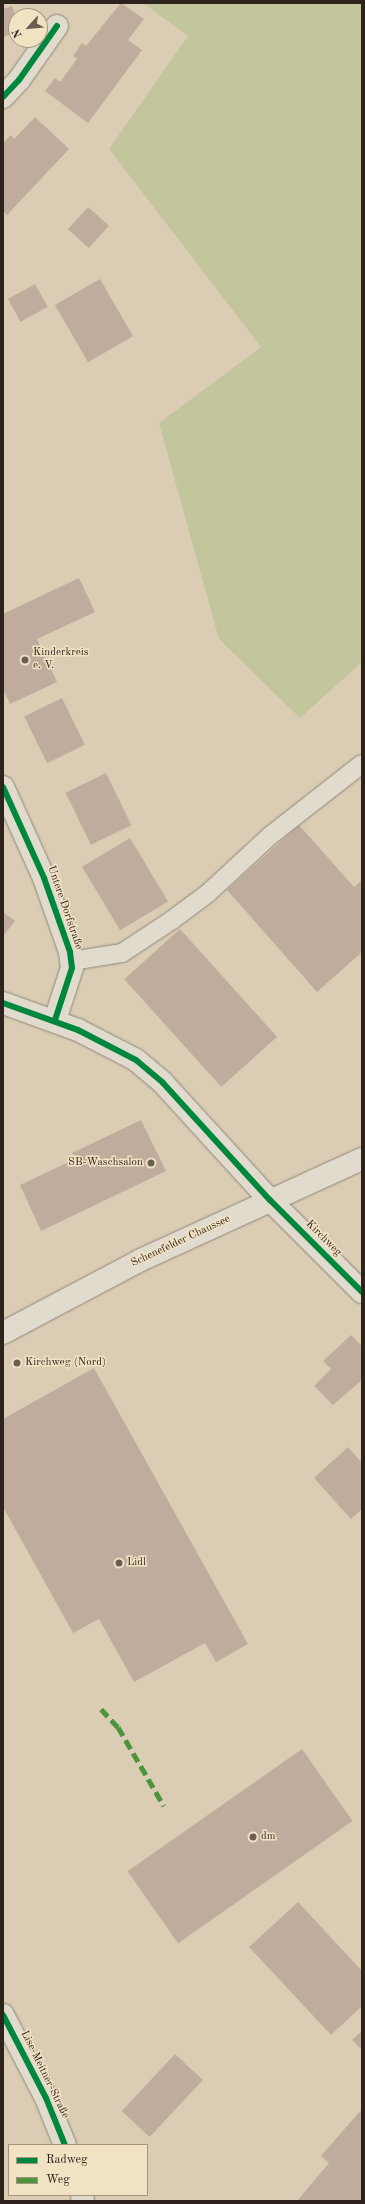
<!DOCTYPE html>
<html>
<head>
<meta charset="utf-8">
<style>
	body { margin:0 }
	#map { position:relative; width:365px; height:2204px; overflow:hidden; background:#dacdb4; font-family:"Old Standard TT",serif }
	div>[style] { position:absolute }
	.green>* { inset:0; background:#c3c59d }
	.building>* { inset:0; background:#c0ac9c; transform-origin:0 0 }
	.roads { filter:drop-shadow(0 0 1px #908779) drop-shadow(0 0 1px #908779) }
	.service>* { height:18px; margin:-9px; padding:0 9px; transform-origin:9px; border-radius:9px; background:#e1dbce }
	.minor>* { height:22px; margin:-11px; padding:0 11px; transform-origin:11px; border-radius:11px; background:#e1dbce }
	.tertiary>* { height:22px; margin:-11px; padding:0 11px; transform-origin:11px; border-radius:11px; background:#e1dbce }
	.quiet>* { height:5px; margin-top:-2.5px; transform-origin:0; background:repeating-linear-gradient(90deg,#4e943c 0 10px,transparent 0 15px) }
	.cycleway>* { height:6px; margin:-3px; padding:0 3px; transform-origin:3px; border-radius:3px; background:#00873e }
	.dots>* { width:11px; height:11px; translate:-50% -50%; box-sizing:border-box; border:2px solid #f1e2c4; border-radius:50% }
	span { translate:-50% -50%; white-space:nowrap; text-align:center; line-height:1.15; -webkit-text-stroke:3px #f1e2c4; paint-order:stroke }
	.poi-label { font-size:11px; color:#2e231c }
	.left { translate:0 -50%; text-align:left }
	.right { translate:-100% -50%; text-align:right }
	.street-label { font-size:11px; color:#2e231c }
	.frame { position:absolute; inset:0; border:4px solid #2e231c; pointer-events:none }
	.legend { position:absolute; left:8px; top:2144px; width:140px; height:52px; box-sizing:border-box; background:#f1e2c4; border:1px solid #a39681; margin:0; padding:5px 7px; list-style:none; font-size:12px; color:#2e231c }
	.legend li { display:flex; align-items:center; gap:8px; height:20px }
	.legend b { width:20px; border:1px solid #a39681 }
	.north { position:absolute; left:8px; top:8px; width:40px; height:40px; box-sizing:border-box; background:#f1e2c4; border:1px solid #a39681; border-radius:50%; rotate:243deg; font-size:11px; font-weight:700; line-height:16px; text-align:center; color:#2e231c }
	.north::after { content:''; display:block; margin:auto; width:14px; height:18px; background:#6a5e51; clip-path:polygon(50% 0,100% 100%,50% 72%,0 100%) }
</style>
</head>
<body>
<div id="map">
	<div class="green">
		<i style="clip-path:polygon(143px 3px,362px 3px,362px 662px,300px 718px,219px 639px,159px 423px,261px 347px,109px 149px,188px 36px)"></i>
	</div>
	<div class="building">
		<i style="clip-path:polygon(121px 3px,144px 19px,128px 40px,142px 50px,88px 123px,45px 91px,55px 78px,60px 82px,77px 59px,73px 56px,82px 43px,86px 46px)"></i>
		<i style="clip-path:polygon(12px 6px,16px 17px,16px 32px,3px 37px,3px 9px)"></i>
		<i style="clip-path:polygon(35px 117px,69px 149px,7px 215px,3px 211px,3px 143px,11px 135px,14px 139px)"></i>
		<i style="left:88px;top:207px;width:28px;height:30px;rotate:42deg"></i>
		<i style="left:100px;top:279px;width:66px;height:52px;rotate:60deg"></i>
		<i style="left:35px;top:284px;width:26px;height:31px;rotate:61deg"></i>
		<i style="clip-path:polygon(79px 578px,95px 612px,37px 639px,57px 682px,10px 704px,3px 689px,3px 614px)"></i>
		<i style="left:62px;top:698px;width:52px;height:42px;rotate:64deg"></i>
		<i style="left:106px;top:773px;width:58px;height:45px;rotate:64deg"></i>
		<i style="clip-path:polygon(299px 825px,354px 887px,362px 880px,362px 952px,317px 992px,227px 890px)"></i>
		<i style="left:130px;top:838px;width:74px;height:56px;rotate:59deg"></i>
		<i style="clip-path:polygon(3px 912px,15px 921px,3px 936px)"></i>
		<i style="left:180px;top:929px;width:145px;height:75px;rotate:48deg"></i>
		<i style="clip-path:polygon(141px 1120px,166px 1171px,41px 1231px,20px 1185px,75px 1159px,72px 1153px)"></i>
		<i style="clip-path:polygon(351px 1335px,362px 1346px,362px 1380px,333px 1405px,314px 1386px,331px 1369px,323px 1361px)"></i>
		<i style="clip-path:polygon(94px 1368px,248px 1644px,216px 1662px,205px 1643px,134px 1682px,99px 1619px,73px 1633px,3px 1507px,3px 1419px)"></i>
		<i style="clip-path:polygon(348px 1447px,362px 1463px,362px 1509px,351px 1519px,314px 1478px)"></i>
		<i style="left:302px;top:1749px;width:88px;height:213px;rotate:55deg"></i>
		<i style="clip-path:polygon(298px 1902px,362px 1971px,362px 2006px,331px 2035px,249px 1947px)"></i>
		<i style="clip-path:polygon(362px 2031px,362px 2050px,352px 2040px)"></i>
		<i style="left:175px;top:2054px;width:38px;height:78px;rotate:43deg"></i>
		<i style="clip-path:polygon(362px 2109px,362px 2201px,297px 2201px,329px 2163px,321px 2156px)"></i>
	</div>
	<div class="roads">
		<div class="service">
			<i style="left:72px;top:961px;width:51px;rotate:-9.1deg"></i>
			<i style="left:122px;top:953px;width:60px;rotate:-33.4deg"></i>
			<i style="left:172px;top:920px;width:44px;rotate:-36.6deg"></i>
			<i style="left:207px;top:894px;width:87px;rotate:-42.7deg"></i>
			<i style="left:271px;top:835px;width:115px;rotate:-38deg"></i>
		</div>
		<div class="minor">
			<i style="left:3px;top:97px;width:23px;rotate:-47deg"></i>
			<i style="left:19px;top:80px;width:66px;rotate:-54.9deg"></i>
			<i style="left:3px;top:787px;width:100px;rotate:65.7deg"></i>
			<i style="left:44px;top:878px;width:78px;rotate:70.6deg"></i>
			<i style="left:70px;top:952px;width:16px;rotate:83deg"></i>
			<i style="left:72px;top:968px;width:55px;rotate:108.1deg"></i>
			<i style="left:270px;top:1200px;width:130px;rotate:45deg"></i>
			<i style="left:3px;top:2015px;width:93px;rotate:62.6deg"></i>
			<i style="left:46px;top:2098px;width:51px;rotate:68deg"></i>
			<i style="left:82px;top:2195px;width:6px;rotate:81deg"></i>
		</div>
		<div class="tertiary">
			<i style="left:3px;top:1003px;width:80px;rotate:19.8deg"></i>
			<i style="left:78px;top:1030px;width:65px;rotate:27.3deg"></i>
			<i style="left:136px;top:1060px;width:35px;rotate:40deg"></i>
			<i style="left:163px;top:1083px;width:159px;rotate:47.6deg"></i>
			<i style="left:3px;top:1333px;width:156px;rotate:-27.9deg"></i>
			<i style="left:141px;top:1260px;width:243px;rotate:-24.6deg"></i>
		</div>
	</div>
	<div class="quiet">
		<i style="left:101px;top:1709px;width:25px;rotate:47deg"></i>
		<i style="left:118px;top:1727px;width:91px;rotate:59.8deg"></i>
	</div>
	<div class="cycleway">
		<i style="left:3px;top:97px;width:23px;rotate:-47deg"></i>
		<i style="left:19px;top:80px;width:66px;rotate:-54.9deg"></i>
		<i style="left:3px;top:787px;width:100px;rotate:65.7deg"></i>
		<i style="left:44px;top:878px;width:78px;rotate:70.6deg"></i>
		<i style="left:70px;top:952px;width:16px;rotate:83deg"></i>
		<i style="left:72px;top:968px;width:55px;rotate:108.1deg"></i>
		<i style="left:3px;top:1003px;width:80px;rotate:19.8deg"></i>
		<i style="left:78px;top:1030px;width:65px;rotate:27.3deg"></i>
		<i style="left:136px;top:1060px;width:35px;rotate:40deg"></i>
		<i style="left:163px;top:1083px;width:159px;rotate:47.6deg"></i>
		<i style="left:270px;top:1200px;width:130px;rotate:45deg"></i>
		<i style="left:3px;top:2015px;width:93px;rotate:62.6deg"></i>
		<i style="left:46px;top:2098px;width:51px;rotate:68deg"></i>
	</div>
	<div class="dots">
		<i style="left:25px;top:660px;background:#6a5e51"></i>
		<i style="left:151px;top:1163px;background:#6a5e51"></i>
		<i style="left:17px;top:1363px;background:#6a5e51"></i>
		<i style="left:119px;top:1563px;background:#6a5e51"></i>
		<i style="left:253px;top:1837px;background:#6a5e51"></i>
	</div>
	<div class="poi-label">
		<span class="left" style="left:33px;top:660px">Kinderkreis<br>e. V.</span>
		<span class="right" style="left:143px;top:1163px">SB-Waschsalon</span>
		<span class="left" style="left:25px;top:1363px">Kirchweg (Nord)</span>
		<span class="left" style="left:127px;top:1563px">Lidl</span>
		<span class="left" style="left:261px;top:1837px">dm</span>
	</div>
	<div class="street-label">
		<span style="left:64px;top:908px;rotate:71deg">Untere Dorfstraße</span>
		<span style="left:323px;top:1239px;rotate:45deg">Kirchweg</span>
		<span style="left:181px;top:1242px;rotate:-25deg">Schenefelder Chaussee</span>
		<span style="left:44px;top:2075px;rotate:64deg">Lise-Meitner-Straße</span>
	</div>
	<div class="frame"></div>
	<ul class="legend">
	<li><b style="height:5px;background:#00873e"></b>Radweg</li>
	<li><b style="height:5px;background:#4e943c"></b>Weg</li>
	</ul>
	<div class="north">N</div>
</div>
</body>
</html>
